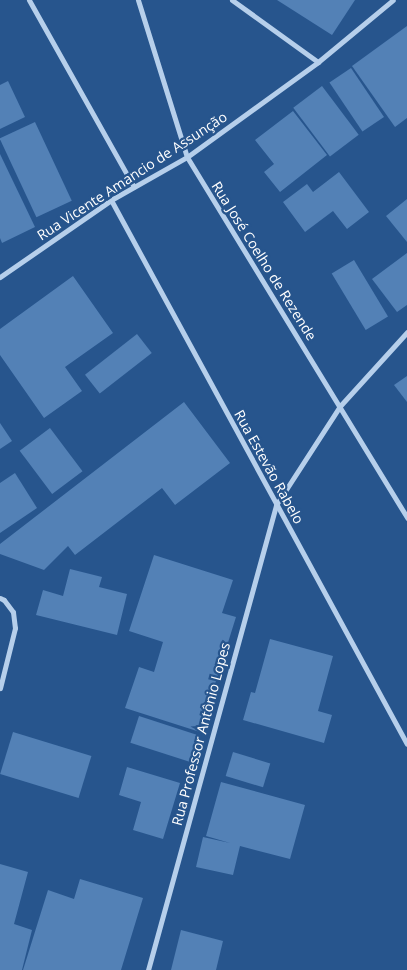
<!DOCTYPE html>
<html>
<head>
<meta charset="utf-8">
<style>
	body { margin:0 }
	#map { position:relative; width:407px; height:970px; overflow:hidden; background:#27558d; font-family:"Open Sans",sans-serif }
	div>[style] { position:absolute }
	.building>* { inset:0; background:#5381b6; transform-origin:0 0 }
	.street>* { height:5px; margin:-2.5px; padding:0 2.5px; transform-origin:2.5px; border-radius:2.5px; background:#b6cfeb }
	span { translate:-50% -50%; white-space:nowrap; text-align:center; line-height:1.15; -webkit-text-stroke:4.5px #27558d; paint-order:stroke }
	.street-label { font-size:14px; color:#fff }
</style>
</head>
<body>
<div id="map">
	<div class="building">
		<i style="clip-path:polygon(277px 0,355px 0,332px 35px)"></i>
		<i style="clip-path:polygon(407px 26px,407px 118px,395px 127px,352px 66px)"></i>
		<i style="left:351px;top:68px;width:59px;height:26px;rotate:56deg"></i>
		<i style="clip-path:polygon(8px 81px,25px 117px,0 129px,0 85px)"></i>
		<i style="left:322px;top:86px;width:61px;height:36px;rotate:53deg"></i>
		<i style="clip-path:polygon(293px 111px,327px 155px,280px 192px,264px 172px,274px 164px,255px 140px)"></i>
		<i style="left:35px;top:122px;width:87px;height:39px;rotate:65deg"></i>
		<i style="clip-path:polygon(0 154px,35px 227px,2px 243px,0 238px)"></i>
		<i style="clip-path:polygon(339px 172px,369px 212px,347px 229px,333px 211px,305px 232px,283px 202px,307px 184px,313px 192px)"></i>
		<i style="clip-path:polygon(407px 199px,407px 242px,386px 216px)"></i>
		<i style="clip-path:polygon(407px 253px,407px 305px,397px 312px,372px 279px)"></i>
		<i style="left:354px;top:260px;width:66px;height:26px;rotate:59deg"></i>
		<i style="clip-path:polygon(73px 276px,113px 333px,65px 367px,82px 391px,44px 418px,0 355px,0 329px)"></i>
		<i style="left:137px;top:334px;width:24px;height:66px;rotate:52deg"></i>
		<i style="clip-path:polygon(407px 376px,407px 402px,394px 385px)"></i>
		<i style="clip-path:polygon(184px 402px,230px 463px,175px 505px,162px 488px,75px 555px,68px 546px,44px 570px,0 554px,0 544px)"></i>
		<i style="clip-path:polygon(0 423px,12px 441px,0 449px)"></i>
		<i style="left:50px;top:428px;width:54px;height:38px;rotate:53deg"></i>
		<i style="clip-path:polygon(15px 473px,37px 508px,0 533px,0 483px)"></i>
		<i style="clip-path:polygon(154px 555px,233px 580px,222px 613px,236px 617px,200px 732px,125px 708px,139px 667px,154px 672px,163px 642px,129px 631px)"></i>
		<i style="clip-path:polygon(70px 569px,102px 577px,99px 587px,127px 594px,117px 635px,36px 615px,43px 590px,63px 596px)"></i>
		<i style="clip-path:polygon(270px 639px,333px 656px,318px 711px,332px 715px,324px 743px,243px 720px,251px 692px,255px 693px)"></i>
		<i style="left:139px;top:716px;width:63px;height:28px;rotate:18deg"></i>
		<i style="left:13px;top:732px;width:82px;height:44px;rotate:17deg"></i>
		<i style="left:233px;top:752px;width:39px;height:25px;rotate:17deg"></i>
		<i style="clip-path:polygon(127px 767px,180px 783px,163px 839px,133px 830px,141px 802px,119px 795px)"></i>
		<i style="clip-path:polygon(221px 782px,305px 805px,290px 859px,240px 846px,233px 875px,196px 867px,203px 837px,230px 843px,206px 836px)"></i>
		<i style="clip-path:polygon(0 864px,28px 872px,14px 924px,32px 930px,22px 970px,0 970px)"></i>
		<i style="clip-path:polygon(80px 879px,143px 898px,121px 970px,23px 970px,48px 890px,74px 899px)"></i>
		<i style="clip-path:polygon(181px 930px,223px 941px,216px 970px,171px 970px)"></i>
	</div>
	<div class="street">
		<i style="left:29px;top:0;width:214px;rotate:60.7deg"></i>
		<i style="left:138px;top:0;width:164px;rotate:72.7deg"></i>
		<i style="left:187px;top:157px;width:423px;rotate:58.6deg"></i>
		<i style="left:232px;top:0;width:106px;rotate:35.8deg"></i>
		<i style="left:111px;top:200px;width:619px;rotate:61.45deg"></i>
		<i style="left:0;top:277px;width:135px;rotate:-34.7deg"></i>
		<i style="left:111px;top:200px;width:87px;rotate:-29.5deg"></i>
		<i style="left:187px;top:157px;width:162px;rotate:-35.9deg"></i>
		<i style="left:318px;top:62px;width:97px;rotate:-39.6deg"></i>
		<i style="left:0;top:598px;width:4px;rotate:27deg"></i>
		<i style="left:4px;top:600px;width:15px;rotate:53deg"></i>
		<i style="left:13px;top:612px;width:16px;rotate:83deg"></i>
		<i style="left:15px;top:628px;width:62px;rotate:104deg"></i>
		<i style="left:148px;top:970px;width:482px;rotate:-74.6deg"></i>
		<i style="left:276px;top:505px;width:118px;rotate:-57.1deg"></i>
		<i style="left:340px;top:406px;width:100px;rotate:-47.8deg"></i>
	</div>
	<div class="street-label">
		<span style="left:132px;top:176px;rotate:-33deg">Rua Vicente Amancio de Assunção</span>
		<span style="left:264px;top:261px;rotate:58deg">Rua José Coelho de Rezende</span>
		<span style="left:269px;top:467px;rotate:61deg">Rua Estevão Rabelo</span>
		<span style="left:201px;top:734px;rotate:-75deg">Rua Professor Antônio Lopes</span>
	</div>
</div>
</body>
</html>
